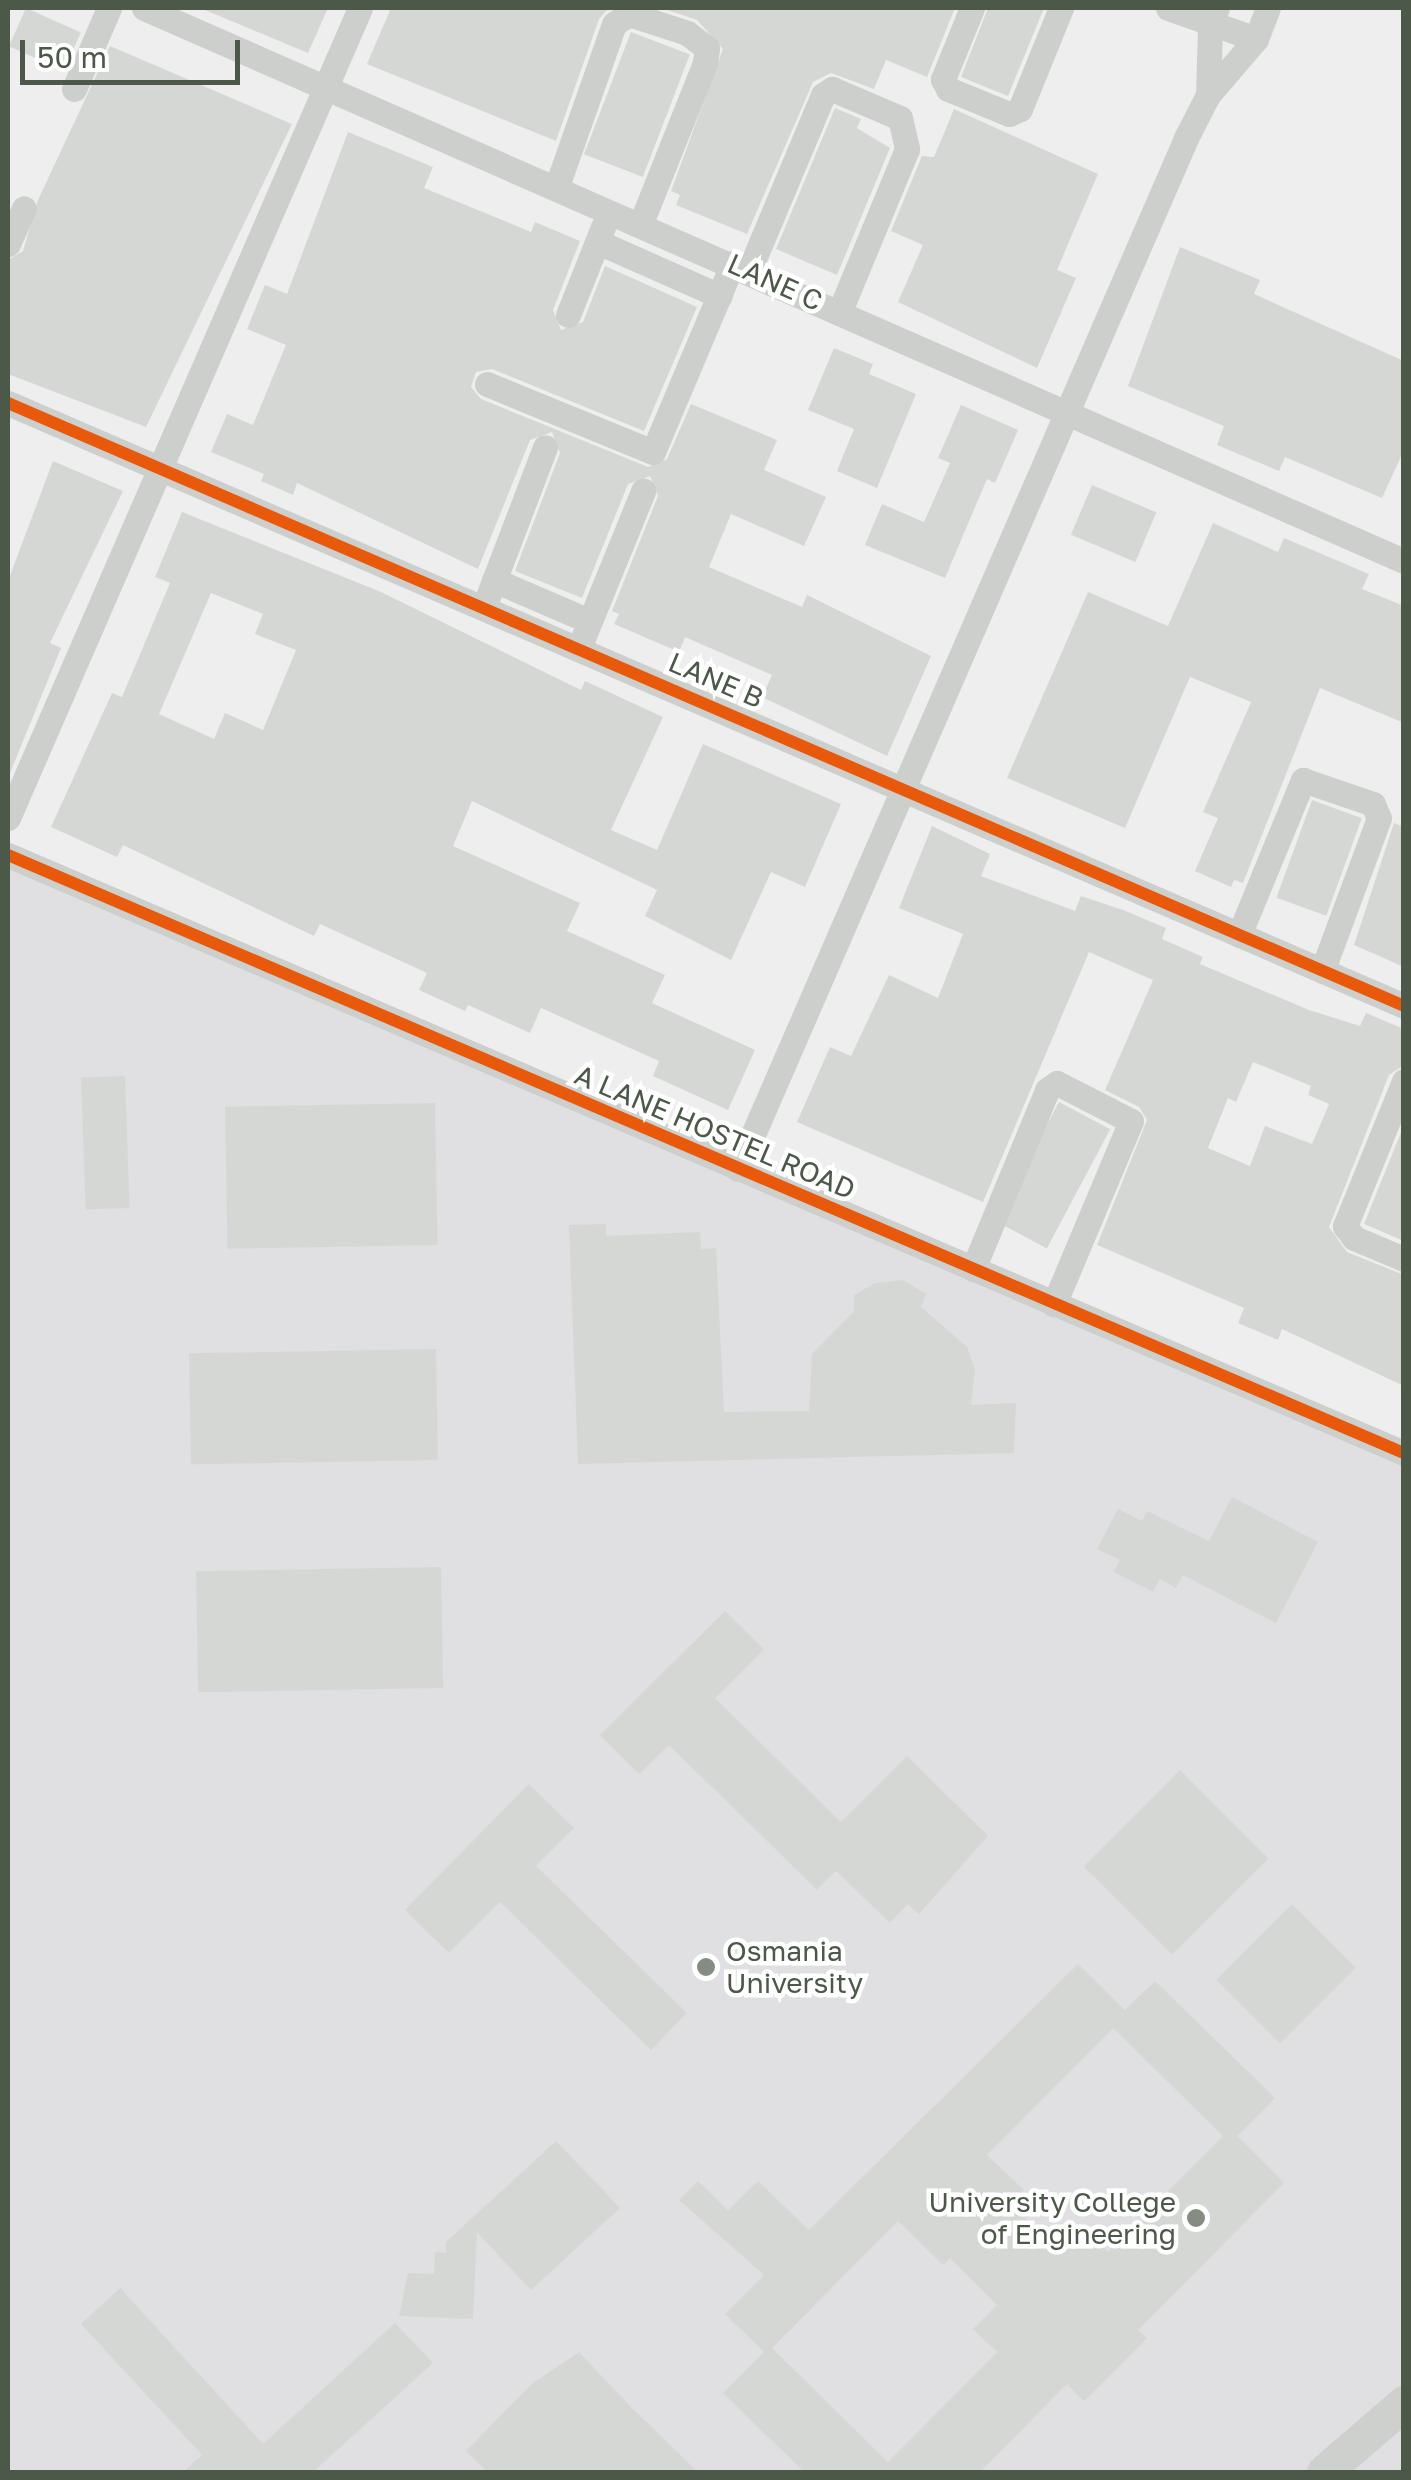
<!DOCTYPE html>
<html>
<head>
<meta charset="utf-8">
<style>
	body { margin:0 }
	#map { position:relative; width:1411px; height:2480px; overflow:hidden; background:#eeeeef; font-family:"Golos Text",sans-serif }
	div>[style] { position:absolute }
	.education>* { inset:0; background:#e0dfe1 }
	.building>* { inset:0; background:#d5d7d5; transform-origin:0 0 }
	.minor>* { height:25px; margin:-12.5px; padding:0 12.5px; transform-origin:12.5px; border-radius:12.5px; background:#cccfcb }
	.secondary>* { height:35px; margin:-17.5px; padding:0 17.5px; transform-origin:17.5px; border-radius:17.5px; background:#cdd0cc }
	.cycleway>* { height:12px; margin:-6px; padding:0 6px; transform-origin:6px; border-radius:6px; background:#e8590c }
	.dots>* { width:28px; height:28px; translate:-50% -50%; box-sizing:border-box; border:5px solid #fff; border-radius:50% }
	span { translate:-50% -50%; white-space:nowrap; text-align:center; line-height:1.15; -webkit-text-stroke:9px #fff; paint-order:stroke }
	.street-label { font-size:28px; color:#4c5848 }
	.poi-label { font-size:28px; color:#4c5848 }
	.left { translate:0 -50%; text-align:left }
	.right { translate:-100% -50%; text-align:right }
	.frame { position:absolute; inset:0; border:10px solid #4c5848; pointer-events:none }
	.scale { position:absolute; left:20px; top:40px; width:220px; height:45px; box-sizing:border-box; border:5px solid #4c5848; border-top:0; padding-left:12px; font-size:30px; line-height:35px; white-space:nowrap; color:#4c5848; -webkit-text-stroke:8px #fff; paint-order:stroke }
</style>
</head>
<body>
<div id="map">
	<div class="education">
		<i style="clip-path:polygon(8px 862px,1403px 1462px,1403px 2472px,8px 2472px)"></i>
	</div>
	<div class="building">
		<i style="left:26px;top:8px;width:60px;height:42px;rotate:24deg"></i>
		<i style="clip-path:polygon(200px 8px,328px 8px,308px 53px)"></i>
		<i style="clip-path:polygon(391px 8px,609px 8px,599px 19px,556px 141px,367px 64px)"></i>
		<i style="clip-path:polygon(661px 8px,955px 8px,927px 77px,886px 60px,874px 89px,831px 73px,813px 82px,747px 234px,676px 205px,680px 195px,671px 191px,723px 49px,697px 20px)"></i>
		<i style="clip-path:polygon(988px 8px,1044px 8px,1008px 96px,961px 77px)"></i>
		<i style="left:631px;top:32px;width:63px;height:131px;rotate:21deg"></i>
		<i style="clip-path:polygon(110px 46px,292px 124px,146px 427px,8px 374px,8px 260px,23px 251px,38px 200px)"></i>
		<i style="clip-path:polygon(835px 108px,861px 119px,857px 128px,890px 148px,837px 275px,776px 249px)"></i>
		<i style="clip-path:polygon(954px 109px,1098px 174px,1057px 270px,1076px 278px,1037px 368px,898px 302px,923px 245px,891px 231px,922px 156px,934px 157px)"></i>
		<i style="clip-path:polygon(348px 132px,433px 167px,424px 188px,531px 232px,535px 222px,580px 241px,553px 310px,561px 330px,583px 322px,605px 266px,697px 307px,644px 431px,492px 369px,476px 372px,471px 387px,481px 399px,648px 467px,667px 459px,691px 404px,777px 440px,764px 470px,826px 497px,804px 546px,731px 514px,709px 567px,802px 607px,807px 595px,931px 656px,887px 756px,762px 697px,772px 675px,685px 637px,679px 652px,614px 624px,619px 614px,612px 611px,658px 496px,650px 476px,628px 484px,582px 598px,515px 571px,560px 453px,552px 432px,530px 440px,478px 569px,297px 483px,293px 495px,261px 481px,264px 474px,211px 452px,227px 414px,253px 425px,286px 345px,247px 329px,265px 285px,287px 294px)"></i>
		<i style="clip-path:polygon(1180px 247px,1260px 280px,1254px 294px,1404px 361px,1404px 450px,1382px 498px,1285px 457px,1279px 471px,1217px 445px,1224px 426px,1128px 386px)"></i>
		<i style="clip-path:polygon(834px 348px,873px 364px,869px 374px,916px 394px,877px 488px,837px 471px,854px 429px,808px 410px)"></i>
		<i style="clip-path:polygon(961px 405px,1018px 430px,995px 483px,987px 479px,945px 578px,865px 545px,882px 504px,924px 522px,950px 463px,938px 458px)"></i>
		<i style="clip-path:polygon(53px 461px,123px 491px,50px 643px,61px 648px,8px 778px,8px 581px)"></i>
		<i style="left:1092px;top:485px;width:70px;height:54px;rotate:23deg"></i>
		<i style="clip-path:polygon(evenodd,182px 512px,381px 592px,581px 690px,585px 681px,663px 717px,611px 830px,657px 850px,703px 744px,841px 804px,805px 887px,771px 872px,731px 960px,645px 916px,657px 890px,472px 801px,453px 846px,580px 903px,567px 931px,665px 975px,652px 1003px,755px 1050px,728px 1110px,653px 1076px,659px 1061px,541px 1008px,530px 1033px,468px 1005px,465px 1011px,419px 990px,427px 973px,320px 924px,314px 936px,123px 845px,117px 857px,51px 827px,112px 693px,122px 697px,170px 583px,155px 577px,182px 512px,211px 593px,263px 614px,255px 634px,296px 650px,263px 730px,225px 713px,214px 739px,159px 714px,211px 593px)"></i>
		<i style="clip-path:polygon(1213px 523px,1278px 552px,1284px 538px,1369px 574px,1362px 589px,1404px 606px,1404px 723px,1320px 688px,1243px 883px,1234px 880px,1231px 887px,1195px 871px,1218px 818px,1203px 812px,1251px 702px,1190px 677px,1125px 828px,1007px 778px,1088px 592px,1168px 626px)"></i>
		<i style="left:1312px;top:800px;width:53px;height:104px;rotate:20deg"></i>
		<i style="clip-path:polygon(1394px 823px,1404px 827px,1404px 967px,1354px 945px)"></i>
		<i style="clip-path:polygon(evenodd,932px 826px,990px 854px,981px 876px,1075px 911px,1081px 896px,1123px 910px,1166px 928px,1162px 939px,1203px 957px,1200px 964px,1309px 1010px,1360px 1026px,1366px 1013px,1404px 1029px,1404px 1065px,1389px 1075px,1329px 1227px,1347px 1252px,1404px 1275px,1404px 1386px,1282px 1329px,1278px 1340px,1238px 1323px,1244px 1308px,1097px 1245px,1147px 1120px,1139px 1107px,1105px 1090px,1153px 980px,1089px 952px,983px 1202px,797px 1122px,830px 1047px,851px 1056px,889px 975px,938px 998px,963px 934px,899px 908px,932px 826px,1253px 1062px,1311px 1086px,1308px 1095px,1329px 1104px,1312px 1144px,1265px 1126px,1250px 1166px,1208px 1148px,1228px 1098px,1236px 1102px,1253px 1062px)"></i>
		<i style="left:125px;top:1076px;width:132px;height:44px;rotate:88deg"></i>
		<i style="left:1059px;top:1102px;width:58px;height:135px;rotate:28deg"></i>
		<i style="left:435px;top:1103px;width:142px;height:210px;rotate:89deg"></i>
		<i style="clip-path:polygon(1404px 1125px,1404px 1241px,1364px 1224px)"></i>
		<i style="clip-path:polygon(606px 1224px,606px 1236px,700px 1232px,701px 1249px,716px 1248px,724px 1412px,809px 1411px,812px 1354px,854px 1311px,854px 1295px,875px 1283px,903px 1280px,926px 1294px,921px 1307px,967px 1347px,975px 1369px,971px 1405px,1016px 1403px,1014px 1453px,578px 1464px,569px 1225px)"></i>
		<i style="left:436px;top:1349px;width:111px;height:247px;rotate:89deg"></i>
		<i style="clip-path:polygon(1232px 1497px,1318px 1542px,1276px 1623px,1183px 1575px,1176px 1588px,1160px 1579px,1153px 1592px,1114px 1572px,1120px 1560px,1097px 1549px,1118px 1509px,1142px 1521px,1147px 1511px,1209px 1541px)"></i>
		<i style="left:441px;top:1567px;width:121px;height:245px;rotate:89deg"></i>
		<i style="clip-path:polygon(725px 1611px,764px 1649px,715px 1698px,841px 1822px,907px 1756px,988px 1836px,919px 1914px,908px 1904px,890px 1923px,836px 1871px,817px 1890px,669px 1745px,639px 1774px,600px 1735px)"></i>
		<i style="left:1180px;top:1770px;width:125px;height:136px;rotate:45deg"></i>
		<i style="clip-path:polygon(529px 1784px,574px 1828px,536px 1866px,687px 2013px,651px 2050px,500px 1902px,449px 1953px,405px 1910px)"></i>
		<i style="left:1292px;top:1904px;width:90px;height:107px;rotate:45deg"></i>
		<i style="clip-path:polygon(evenodd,1078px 1964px,1125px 2010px,1155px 1981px,1275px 2098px,1237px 2136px,1284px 2183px,1138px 2330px,1147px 2338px,1084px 2401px,1067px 2384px,980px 2472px,804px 2472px,723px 2393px,764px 2352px,725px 2314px,764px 2275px,679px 2200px,698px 2181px,728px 2211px,758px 2181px,809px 2230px,1078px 1964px,1113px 2028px,1223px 2136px,1108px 2252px,1083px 2226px,1059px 2250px,1011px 2204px,1024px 2190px,987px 2155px,1113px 2028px,1078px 1964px,898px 2221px,943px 2265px,950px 2258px,997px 2305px,973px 2329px,997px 2352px,888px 2462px,772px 2348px,898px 2221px)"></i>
		<i style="clip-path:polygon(556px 2141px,620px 2208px,531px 2290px,477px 2232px,473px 2319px,399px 2316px,408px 2273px,434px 2274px,435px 2252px,446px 2253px,446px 2242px)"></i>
		<i style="clip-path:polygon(120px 2288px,263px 2444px,395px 2323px,433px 2363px,313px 2472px,183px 2472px,202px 2455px,81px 2324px)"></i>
		<i style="clip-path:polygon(579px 2352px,631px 2407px,698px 2472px,487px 2472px,466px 2451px,533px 2383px)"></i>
	</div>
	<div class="minor">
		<i style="left:144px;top:8px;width:1376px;rotate:23.7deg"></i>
		<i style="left:972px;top:8px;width:77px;rotate:112.2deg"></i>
		<i style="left:943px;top:79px;width:11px;rotate:63deg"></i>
		<i style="left:948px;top:89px;width:66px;rotate:22.3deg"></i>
		<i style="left:1009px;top:114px;width:12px;rotate:-24deg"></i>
		<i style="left:1020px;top:109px;width:109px;rotate:-67.9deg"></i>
		<i style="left:1168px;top:8px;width:93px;rotate:19.4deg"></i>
		<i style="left:74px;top:89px;width:88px;rotate:-66.6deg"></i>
		<i style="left:1208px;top:95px;width:69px;rotate:-88.3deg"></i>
		<i style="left:1210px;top:26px;width:19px;rotate:-69deg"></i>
		<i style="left:557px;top:186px;width:172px;rotate:-70.6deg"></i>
		<i style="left:614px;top:24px;width:18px;rotate:-34deg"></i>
		<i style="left:629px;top:14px;width:61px;rotate:18.1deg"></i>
		<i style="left:687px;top:33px;width:25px;rotate:37deg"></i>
		<i style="left:707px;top:48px;width:15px;rotate:98deg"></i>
		<i style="left:705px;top:63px;width:172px;rotate:111.8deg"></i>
		<i style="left:598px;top:242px;width:133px;rotate:23.9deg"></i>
		<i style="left:8px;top:244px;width:39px;rotate:-66deg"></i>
		<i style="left:749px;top:271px;width:191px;rotate:-67.2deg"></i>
		<i style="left:823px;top:95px;width:11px;rotate:-34deg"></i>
		<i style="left:832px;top:89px;width:74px;rotate:23.1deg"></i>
		<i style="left:900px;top:118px;width:32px;rotate:77deg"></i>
		<i style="left:907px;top:149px;width:175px;rotate:112.5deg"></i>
		<i style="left:568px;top:315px;width:95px;rotate:-68.3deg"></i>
		<i style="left:487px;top:384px;width:179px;rotate:22.3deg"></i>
		<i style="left:653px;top:452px;width:205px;rotate:-67.1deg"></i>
		<i style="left:8px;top:403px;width:1521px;rotate:23.36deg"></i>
		<i style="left:494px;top:580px;width:103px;rotate:23.3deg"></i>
		<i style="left:484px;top:607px;width:171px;rotate:-69.1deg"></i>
		<i style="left:579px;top:648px;width:170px;rotate:-67.8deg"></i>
		<i style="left:8px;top:818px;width:883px;rotate:-66.51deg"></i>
		<i style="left:8px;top:855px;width:1519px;rotate:23.19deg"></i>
		<i style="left:1239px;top:935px;width:168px;rotate:-67.6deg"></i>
		<i style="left:1303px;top:780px;width:74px;rotate:18.9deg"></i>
		<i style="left:1373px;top:804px;width:15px;rotate:67deg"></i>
		<i style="left:1379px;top:818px;width:163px;rotate:110.4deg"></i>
		<i style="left:1404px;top:1081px;width:157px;rotate:112.1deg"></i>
		<i style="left:1345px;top:1226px;width:15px;rotate:53deg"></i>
		<i style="left:1354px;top:1238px;width:54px;rotate:22.8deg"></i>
		<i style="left:738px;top:1169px;width:1124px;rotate:-66.51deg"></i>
		<i style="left:1186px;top:138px;width:48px;rotate:-62.9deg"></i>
		<i style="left:1208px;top:95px;width:74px;rotate:-49.4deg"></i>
		<i style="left:1256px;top:39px;width:33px;rotate:-69deg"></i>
		<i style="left:973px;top:1269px;width:194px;rotate:-67.5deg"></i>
		<i style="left:1047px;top:1090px;width:12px;rotate:-35deg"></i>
		<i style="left:1057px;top:1083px;width:83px;rotate:27.2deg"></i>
		<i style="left:1131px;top:1121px;width:199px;rotate:112.8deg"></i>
	</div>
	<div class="secondary">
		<i style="left:1324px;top:2472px;width:106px;rotate:-40.8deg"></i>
	</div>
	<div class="cycleway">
		<i style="left:8px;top:403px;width:1521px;rotate:23.36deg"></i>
		<i style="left:8px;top:855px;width:1519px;rotate:23.19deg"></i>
	</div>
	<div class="dots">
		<i style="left:706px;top:1967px;background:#858c82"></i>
		<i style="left:1196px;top:2218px;background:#858c82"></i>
	</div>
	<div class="street-label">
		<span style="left:775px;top:282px;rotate:24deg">LANE C</span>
		<span style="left:716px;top:680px;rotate:23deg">LANE B</span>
		<span style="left:715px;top:1132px;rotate:23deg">A LANE HOSTEL ROAD</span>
	</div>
	<div class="poi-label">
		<span class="left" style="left:726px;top:1967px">Osmania<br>University</span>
		<span class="right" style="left:1176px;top:2218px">University College<br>of Engineering</span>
	</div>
	<div class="frame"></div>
	<div class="scale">50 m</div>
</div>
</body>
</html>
